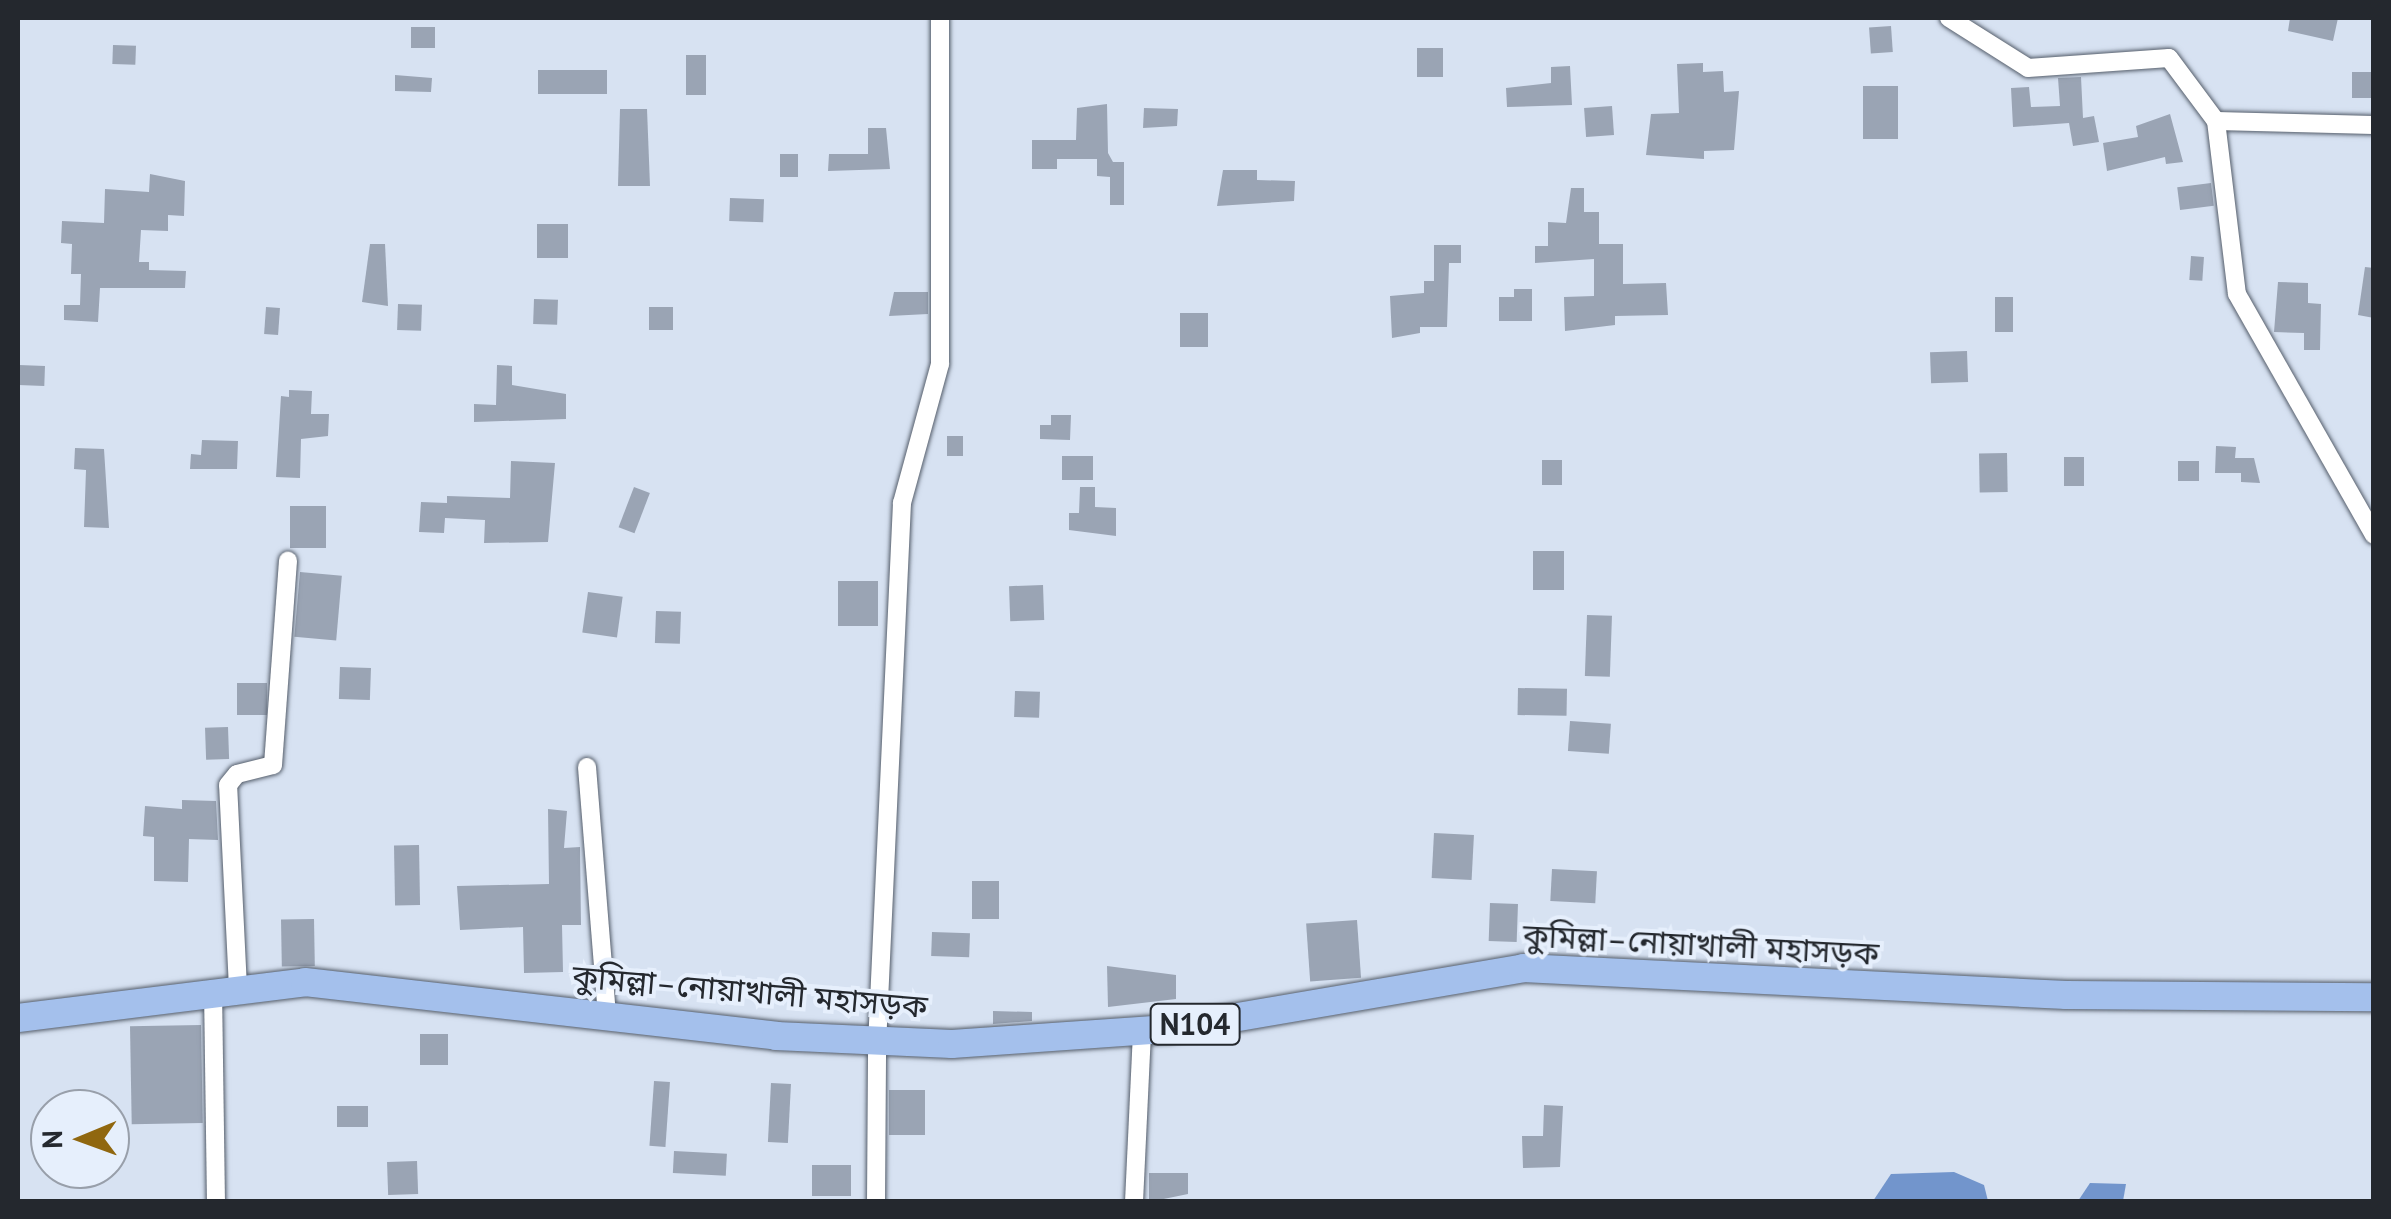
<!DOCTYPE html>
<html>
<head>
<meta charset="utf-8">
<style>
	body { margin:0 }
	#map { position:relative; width:2391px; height:1219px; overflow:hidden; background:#d7e2f2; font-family:"PT Sans","Noto Sans Bengali",sans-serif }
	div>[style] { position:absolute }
	.water>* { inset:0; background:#7295cc }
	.building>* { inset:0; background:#9aa4b4; transform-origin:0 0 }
	.roads { filter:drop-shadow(0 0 2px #555e6b) drop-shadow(0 0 2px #555e6b) }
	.minor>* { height:18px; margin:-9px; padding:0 9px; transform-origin:9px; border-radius:9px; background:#fff }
	.highway>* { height:28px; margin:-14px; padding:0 14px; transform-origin:14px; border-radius:14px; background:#a4c0ec }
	span { translate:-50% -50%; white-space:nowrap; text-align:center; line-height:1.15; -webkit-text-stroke:8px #e6effc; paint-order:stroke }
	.shield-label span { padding:2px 8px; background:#e6effc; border:2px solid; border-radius:8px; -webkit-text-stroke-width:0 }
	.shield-label { font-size:30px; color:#24282e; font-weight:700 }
	.street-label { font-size:32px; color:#24282e }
	.frame { position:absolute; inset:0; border:20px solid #24282e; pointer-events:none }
	.north { position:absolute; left:30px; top:1089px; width:100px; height:100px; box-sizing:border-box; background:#e6effc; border:2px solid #989faa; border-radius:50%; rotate:269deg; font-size:28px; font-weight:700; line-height:40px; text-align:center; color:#24282e }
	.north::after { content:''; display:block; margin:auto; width:35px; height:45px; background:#90670f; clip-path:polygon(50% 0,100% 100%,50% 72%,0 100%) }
</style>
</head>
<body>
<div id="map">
	<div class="water">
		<i style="clip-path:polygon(1954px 1172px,1984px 1185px,1988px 1201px,1873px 1201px,1891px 1174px)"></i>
		<i style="clip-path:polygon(2090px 1183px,2126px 1184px,2123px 1201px,2078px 1201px)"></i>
	</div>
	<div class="building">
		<i style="clip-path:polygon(2290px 18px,2338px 18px,2333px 41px,2288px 31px)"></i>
		<i style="left:1891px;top:26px;width:26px;height:22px;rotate:86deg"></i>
		<i style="left:411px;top:27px;width:24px;height:21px"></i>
		<i style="left:113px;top:45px;width:23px;height:19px;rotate:2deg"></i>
		<i style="left:1417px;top:48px;width:26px;height:29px"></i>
		<i style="left:686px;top:55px;width:20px;height:40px"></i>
		<i style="clip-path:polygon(1703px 63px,1703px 72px,1723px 71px,1724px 92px,1739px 91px,1734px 150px,1704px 151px,1704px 159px,1646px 155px,1651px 114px,1679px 113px,1677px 64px)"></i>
		<i style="clip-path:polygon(1570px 66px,1572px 105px,1507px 107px,1506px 88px,1551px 83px,1551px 67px)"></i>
		<i style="left:538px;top:70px;width:69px;height:24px"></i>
		<i style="left:2352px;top:72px;width:22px;height:26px"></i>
		<i style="clip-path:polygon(395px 75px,432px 78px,431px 92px,395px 91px)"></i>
		<i style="clip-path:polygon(2081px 77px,2083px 118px,2094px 116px,2099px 142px,2073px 146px,2069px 123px,2013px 127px,2011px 88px,2029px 87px,2031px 107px,2060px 106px,2058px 78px)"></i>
		<i style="left:1863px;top:86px;width:35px;height:53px"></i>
		<i style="clip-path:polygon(1107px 104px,1108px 153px,1113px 162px,1124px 162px,1124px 205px,1110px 205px,1110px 177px,1097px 176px,1097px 159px,1057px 159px,1057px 169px,1032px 169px,1032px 140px,1076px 140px,1077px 108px)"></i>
		<i style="left:1612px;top:106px;width:29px;height:28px;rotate:86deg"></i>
		<i style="clip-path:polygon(1144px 108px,1178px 109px,1177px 126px,1143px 128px)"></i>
		<i style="clip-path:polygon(620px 109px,647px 109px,650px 186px,618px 186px)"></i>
		<i style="clip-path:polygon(2170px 114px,2183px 162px,2166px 164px,2165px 157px,2107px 171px,2103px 143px,2138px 137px,2136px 126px)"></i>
		<i style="clip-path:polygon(868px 128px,886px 128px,890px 169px,828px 171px,829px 154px,868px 154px)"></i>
		<i style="left:780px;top:154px;width:18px;height:23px"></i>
		<i style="clip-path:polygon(1223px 170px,1257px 170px,1257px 180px,1295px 181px,1294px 201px,1217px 206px)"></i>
		<i style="clip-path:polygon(150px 174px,185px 181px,184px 216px,168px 215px,168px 231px,141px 230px,139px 262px,149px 262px,149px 270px,186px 271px,185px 288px,100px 288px,98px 322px,64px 320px,64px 305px,80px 305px,81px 274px,71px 274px,72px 244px,61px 243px,62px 221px,104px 223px,105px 189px,149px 192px)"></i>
		<i style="left:2211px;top:183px;width:23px;height:34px;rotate:83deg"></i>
		<i style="clip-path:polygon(1571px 188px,1584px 188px,1584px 212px,1599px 212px,1599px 244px,1623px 244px,1623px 284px,1666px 283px,1668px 315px,1615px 316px,1615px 325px,1565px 331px,1564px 297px,1594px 296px,1594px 259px,1535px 263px,1535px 246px,1548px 246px,1548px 222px,1566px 223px)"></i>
		<i style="left:730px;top:198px;width:34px;height:23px;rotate:2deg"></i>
		<i style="left:537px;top:224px;width:31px;height:34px"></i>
		<i style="clip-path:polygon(370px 244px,385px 244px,388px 306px,362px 302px)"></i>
		<i style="clip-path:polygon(1434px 245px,1461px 245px,1461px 263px,1449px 263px,1447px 327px,1420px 327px,1420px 333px,1392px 338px,1390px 296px,1424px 293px,1424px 281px,1434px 281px)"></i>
		<i style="left:2191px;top:256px;width:13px;height:24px;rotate:4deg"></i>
		<i style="clip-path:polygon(2365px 267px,2374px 268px,2374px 318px,2358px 315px)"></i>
		<i style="clip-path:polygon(2278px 282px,2308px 283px,2308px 303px,2321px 304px,2320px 350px,2304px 350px,2304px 333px,2274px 332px)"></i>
		<i style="clip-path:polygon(1514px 289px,1532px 289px,1532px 321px,1499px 321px,1499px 297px,1514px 297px)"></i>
		<i style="clip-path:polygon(894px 292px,928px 292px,928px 314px,889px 316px)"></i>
		<i style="left:1995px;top:297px;width:18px;height:35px"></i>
		<i style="left:534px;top:299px;width:24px;height:25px;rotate:2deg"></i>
		<i style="left:398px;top:304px;width:24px;height:26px;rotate:2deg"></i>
		<i style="left:266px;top:307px;width:14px;height:27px;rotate:4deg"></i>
		<i style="left:649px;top:307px;width:24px;height:23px"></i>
		<i style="left:1180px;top:313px;width:28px;height:34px"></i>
		<i style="left:1967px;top:351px;width:31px;height:37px;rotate:88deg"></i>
		<i style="left:19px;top:365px;width:26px;height:20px;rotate:2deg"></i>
		<i style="clip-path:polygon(497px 365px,512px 366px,512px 385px,566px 394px,566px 419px,474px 422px,474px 404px,496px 405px)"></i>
		<i style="clip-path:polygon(289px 390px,312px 391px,311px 414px,329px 414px,328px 436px,301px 439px,300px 478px,276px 477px,281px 396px,289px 397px)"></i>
		<i style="clip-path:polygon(1051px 415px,1071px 415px,1070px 440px,1040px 439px,1040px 425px,1051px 425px)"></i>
		<i style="left:947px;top:436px;width:16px;height:20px"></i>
		<i style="clip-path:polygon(202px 440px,238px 441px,237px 469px,190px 469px,191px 454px,201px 455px)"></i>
		<i style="clip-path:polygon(2216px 446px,2236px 447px,2235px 458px,2254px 458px,2260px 483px,2241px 482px,2241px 473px,2215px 473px)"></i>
		<i style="clip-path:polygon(75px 448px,104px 449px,109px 528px,84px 527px,86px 470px,74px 469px)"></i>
		<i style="left:2007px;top:453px;width:39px;height:28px;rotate:89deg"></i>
		<i style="left:1062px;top:456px;width:31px;height:24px"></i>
		<i style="left:2084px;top:457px;width:29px;height:20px;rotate:90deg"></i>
		<i style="left:1542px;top:460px;width:20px;height:25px"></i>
		<i style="clip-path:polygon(511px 461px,555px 463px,548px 542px,484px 543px,485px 520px,445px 518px,444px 533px,419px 532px,421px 502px,447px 503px,447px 496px,510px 498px)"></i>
		<i style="left:2178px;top:461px;width:21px;height:20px"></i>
		<i style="left:634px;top:487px;width:17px;height:43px;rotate:21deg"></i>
		<i style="clip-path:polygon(1080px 487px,1095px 487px,1095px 507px,1116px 508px,1116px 536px,1069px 530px,1069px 513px,1079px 513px)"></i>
		<i style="left:290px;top:506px;width:36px;height:42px"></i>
		<i style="left:1533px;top:551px;width:31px;height:39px"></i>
		<i style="left:300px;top:572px;width:42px;height:65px;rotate:5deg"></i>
		<i style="left:878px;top:581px;width:45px;height:40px;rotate:90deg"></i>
		<i style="left:1043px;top:585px;width:35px;height:34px;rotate:88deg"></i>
		<i style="left:588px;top:592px;width:35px;height:41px;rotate:8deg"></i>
		<i style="left:656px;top:611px;width:25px;height:32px;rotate:2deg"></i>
		<i style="left:1587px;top:615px;width:25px;height:61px;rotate:2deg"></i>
		<i style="left:340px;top:667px;width:31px;height:32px;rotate:2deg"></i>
		<i style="left:237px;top:683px;width:30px;height:32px"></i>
		<i style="left:1518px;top:688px;width:49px;height:27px;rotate:1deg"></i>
		<i style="left:1015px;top:691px;width:25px;height:26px;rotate:2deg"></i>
		<i style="left:1570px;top:721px;width:41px;height:30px;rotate:4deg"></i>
		<i style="left:228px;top:727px;width:32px;height:23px;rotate:88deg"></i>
		<i style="clip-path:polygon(182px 800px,216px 801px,218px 840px,189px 839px,188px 882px,154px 881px,154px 837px,143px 836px,145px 806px,182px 809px)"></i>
		<i style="clip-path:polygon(548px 809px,567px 811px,564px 848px,580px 847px,581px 925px,562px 925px,563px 972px,524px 973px,523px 927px,460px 930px,457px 886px,549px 884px)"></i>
		<i style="left:1434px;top:833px;width:40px;height:45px;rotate:3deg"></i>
		<i style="left:419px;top:845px;width:60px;height:25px;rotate:89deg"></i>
		<i style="left:1552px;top:869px;width:45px;height:32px;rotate:3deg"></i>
		<i style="left:972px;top:881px;width:27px;height:38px"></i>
		<i style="left:1490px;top:903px;width:28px;height:38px;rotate:2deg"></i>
		<i style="left:314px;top:919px;width:47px;height:33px;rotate:89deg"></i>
		<i style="left:1357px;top:920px;width:58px;height:51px;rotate:86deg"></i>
		<i style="left:932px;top:932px;width:38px;height:24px;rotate:2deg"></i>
		<i style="clip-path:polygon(1107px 966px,1176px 975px,1176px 999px,1108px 1007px)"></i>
		<i style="clip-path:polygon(993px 1011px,1032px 1012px,1032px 1021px,993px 1024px)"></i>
		<i style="left:201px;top:1025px;width:98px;height:71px;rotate:89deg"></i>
		<i style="left:420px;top:1034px;width:28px;height:31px"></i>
		<i style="left:654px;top:1081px;width:16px;height:65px;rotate:4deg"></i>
		<i style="left:771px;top:1083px;width:20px;height:59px;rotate:3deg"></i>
		<i style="left:889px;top:1090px;width:36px;height:45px"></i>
		<i style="clip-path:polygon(1544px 1105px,1563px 1106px,1560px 1167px,1523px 1168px,1522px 1136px,1543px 1136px)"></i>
		<i style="left:368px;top:1106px;width:21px;height:31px;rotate:90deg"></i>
		<i style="left:674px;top:1151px;width:53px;height:22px;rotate:3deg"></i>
		<i style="left:417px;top:1161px;width:33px;height:30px;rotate:88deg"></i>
		<i style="left:812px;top:1165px;width:39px;height:31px"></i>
		<i style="clip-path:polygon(1149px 1173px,1188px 1173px,1188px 1194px,1149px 1202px)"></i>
	</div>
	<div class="roads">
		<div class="minor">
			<i style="left:1949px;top:18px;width:93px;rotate:32.3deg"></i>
			<i style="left:2028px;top:68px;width:141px;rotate:-4.1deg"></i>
			<i style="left:2169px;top:58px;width:79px;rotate:53.3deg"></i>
			<i style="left:2216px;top:121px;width:174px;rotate:83.1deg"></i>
			<i style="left:2237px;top:294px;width:277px;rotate:60.4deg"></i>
			<i style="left:2216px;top:121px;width:158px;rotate:1.5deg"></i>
			<i style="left:587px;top:767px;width:249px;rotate:85.4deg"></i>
			<i style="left:238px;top:988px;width:203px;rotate:-92.8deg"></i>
			<i style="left:228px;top:785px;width:14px;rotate:-51deg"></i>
			<i style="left:237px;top:774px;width:37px;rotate:-14deg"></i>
			<i style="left:273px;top:765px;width:205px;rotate:-85.8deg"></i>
			<i style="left:213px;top:989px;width:213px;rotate:89.2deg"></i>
			<i style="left:876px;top:1202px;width:157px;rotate:-89.6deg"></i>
			<i style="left:877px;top:1045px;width:543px;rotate:-87.36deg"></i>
			<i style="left:902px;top:503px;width:144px;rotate:-74.7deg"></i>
			<i style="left:940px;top:364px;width:346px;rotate:-90deg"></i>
			<i style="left:1134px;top:1202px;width:171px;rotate:-87.3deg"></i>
		</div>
		<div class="highway">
			<i style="left:18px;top:1018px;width:289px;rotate:-7.1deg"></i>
			<i style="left:305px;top:982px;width:474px;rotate:6.5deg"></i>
			<i style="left:776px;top:1036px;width:176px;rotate:2.6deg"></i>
			<i style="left:952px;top:1044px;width:217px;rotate:-4deg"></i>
			<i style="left:1168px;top:1029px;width:360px;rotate:-9.7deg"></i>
			<i style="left:1523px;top:968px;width:544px;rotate:2.85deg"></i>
			<i style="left:2066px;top:995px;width:308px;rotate:0.4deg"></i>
		</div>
	</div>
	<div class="shield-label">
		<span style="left:1195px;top:1024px">N104</span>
	</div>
	<div class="street-label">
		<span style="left:1701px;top:944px;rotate:3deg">কুমিল্লা–নোয়াখালী মহাসড়ক</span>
		<span style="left:750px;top:991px;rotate:5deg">কুমিল্লা–নোয়াখালী মহাসড়ক</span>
	</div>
	<div class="frame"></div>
	<div class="north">N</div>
</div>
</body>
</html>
